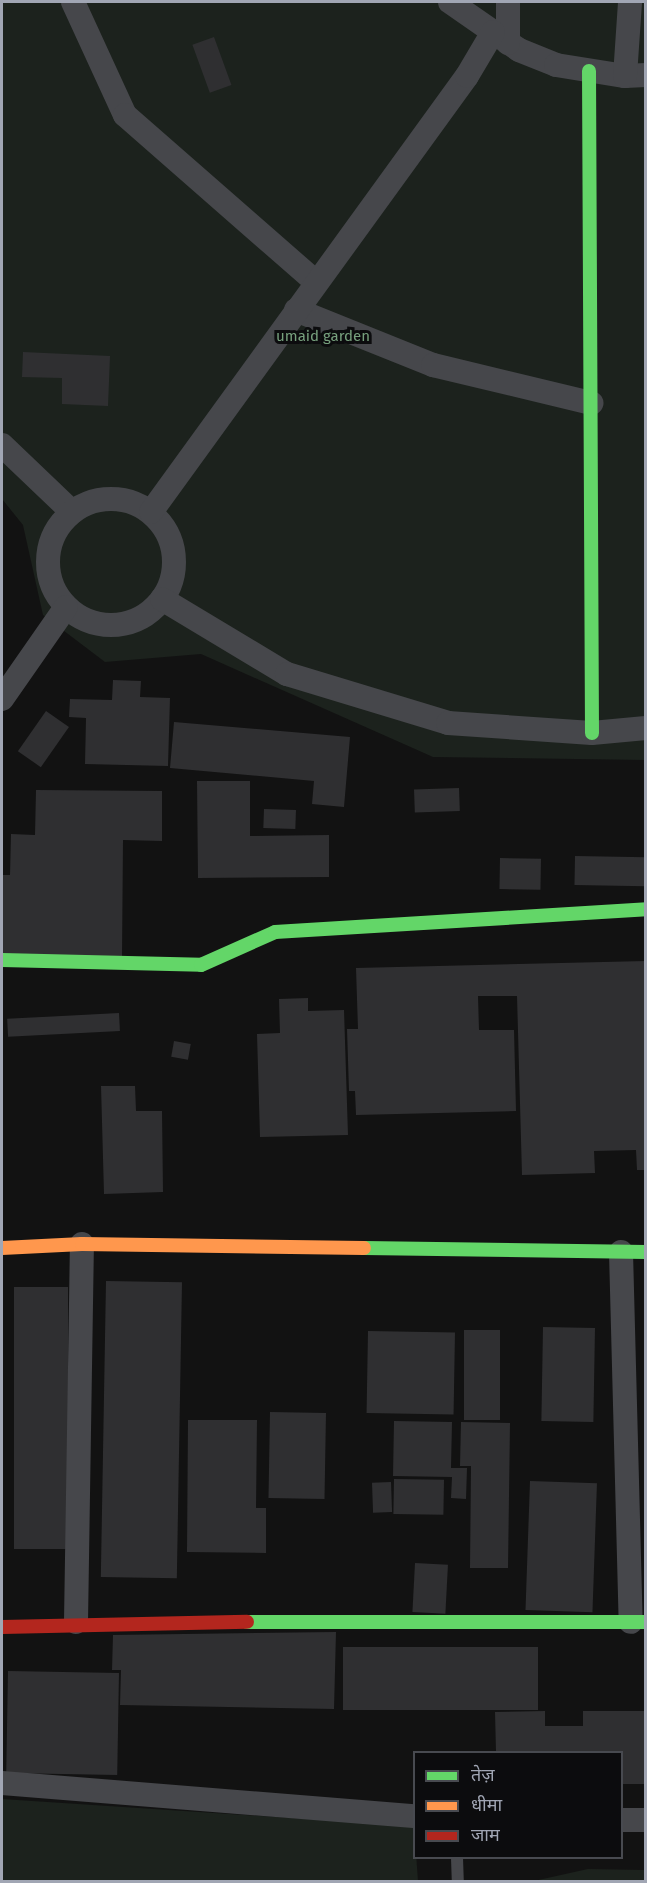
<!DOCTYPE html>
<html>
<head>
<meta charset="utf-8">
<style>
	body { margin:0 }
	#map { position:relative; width:647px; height:1883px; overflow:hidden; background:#121212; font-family:"Fira Sans","Noto Sans Devanagari",sans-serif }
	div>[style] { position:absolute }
	.green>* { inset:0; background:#1c221d }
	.building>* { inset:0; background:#2f2f31; transform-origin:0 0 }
	.lane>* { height:12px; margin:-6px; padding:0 6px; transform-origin:6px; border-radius:6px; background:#46474b }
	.street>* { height:24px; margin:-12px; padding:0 12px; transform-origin:12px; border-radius:12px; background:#46474b }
	.street>.ring { margin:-12px; padding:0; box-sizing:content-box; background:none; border:24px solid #46474b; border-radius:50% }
	.fast>* { height:14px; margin:-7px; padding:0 7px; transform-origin:7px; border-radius:7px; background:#63d668 }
	.slow>* { height:14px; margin:-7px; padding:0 7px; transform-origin:7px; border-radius:7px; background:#ff974d }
	.jam>* { height:14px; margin:-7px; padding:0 7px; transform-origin:7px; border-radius:7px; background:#b3261e }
	span { translate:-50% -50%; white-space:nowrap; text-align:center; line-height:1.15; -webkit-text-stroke:6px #0c0c0e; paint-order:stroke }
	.park-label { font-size:15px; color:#77a07d }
	.frame { position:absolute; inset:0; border:3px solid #a1a6b4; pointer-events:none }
	.legend { position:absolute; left:413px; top:1751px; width:210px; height:108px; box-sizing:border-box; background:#0c0c0e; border:2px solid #484a50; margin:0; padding:8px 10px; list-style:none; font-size:18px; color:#a1a6b4 }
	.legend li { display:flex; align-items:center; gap:12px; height:30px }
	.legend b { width:30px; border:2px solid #484a50 }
</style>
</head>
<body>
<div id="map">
	<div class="green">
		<i style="clip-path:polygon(2px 2px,645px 2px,645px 760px,433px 757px,201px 654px,105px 662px,43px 615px,23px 525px,2px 499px)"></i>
		<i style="clip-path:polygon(2px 1799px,414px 1826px,418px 1881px,2px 1881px)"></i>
		<i style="clip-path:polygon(588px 1869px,645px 1870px,645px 1881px,534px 1881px)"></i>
	</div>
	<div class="building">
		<i style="left:214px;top:37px;width:51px;height:23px;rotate:70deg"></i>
		<i style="clip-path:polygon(23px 352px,110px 356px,108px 406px,62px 404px,62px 378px,22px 377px)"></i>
		<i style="clip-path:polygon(113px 680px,141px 681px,140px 697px,170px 698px,168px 766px,85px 764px,86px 718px,69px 717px,70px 699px,112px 700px)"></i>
		<i style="left:46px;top:711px;width:28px;height:49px;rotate:35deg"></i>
		<i style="clip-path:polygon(174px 722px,350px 737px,344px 807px,312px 804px,314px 781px,170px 768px)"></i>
		<i style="clip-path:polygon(197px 781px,250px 781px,250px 836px,329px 835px,329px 877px,198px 878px)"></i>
		<i style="left:459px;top:788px;width:23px;height:45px;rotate:88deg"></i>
		<i style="clip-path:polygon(36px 790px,162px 791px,162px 841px,123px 840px,122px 957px,2px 956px,2px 875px,10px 875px,11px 834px,35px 835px)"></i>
		<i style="left:264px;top:809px;width:32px;height:19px;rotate:2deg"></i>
		<i style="left:575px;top:856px;width:71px;height:29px;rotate:1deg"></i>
		<i style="left:500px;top:858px;width:41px;height:31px;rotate:1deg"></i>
		<i style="clip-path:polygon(646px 961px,646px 1170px,637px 1170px,636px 1150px,594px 1151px,595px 1173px,522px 1175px,517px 996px,478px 996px,479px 1030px,514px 1030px,516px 1111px,356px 1115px,355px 1091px,349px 1091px,347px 1029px,358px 1029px,356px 968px)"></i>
		<i style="clip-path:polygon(308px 998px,308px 1011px,344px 1010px,348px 1135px,260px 1137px,257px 1034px,280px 1033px,279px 999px)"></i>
		<i style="left:119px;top:1013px;width:18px;height:112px;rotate:87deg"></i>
		<i style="left:174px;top:1041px;width:17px;height:16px;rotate:10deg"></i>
		<i style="clip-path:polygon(101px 1086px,135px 1086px,136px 1111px,162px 1111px,163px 1192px,104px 1194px)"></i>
		<i style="left:106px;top:1281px;width:76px;height:296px;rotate:1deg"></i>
		<i style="left:14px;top:1287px;width:54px;height:262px"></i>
		<i style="left:543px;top:1327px;width:52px;height:94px;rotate:1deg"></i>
		<i style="left:464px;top:1330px;width:36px;height:90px"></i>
		<i style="left:368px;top:1331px;width:87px;height:82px;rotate:1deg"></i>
		<i style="left:270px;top:1412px;width:56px;height:86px;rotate:1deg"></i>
		<i style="clip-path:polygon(188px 1420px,257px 1420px,256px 1508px,266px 1508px,266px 1553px,187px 1552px)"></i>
		<i style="clip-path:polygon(394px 1421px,452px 1422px,451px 1468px,467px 1468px,466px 1499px,451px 1498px,452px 1477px,393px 1476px)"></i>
		<i style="clip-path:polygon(461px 1422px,510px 1423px,508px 1568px,470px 1568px,471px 1466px,460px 1466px)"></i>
		<i style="left:394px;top:1479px;width:50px;height:35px;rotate:1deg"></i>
		<i style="left:530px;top:1481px;width:67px;height:129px;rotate:2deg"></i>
		<i style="left:391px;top:1482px;width:30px;height:19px;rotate:88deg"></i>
		<i style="left:415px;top:1563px;width:33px;height:49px;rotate:3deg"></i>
		<i style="clip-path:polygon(336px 1632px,334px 1709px,120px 1705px,121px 1670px,112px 1670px,113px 1635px)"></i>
		<i style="left:538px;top:1647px;width:63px;height:195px;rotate:90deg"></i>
		<i style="left:8px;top:1671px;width:111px;height:102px;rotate:1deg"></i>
		<i style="clip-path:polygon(545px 1711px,545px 1726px,583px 1726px,583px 1711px,646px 1711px,646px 1784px,622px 1784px,622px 1752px,496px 1752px,495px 1712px)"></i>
	</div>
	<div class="lane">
		<i style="left:457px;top:1858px;width:24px;rotate:88deg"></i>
	</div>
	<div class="street">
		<i style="left:73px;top:2px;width:124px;rotate:65.3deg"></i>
		<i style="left:125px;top:115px;width:254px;rotate:41.2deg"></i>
		<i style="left:450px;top:2px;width:84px;rotate:34.8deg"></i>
		<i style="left:519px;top:50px;width:40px;rotate:22deg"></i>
		<i style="left:556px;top:65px;width:70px;rotate:9.1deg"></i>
		<i style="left:625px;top:76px;width:21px;rotate:-3deg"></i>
		<i style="left:508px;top:43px;width:41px;rotate:-90deg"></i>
		<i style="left:625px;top:76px;width:74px;rotate:-86.1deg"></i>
		<i style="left:296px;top:310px;width:148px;rotate:21.9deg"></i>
		<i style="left:433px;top:365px;width:163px;rotate:13.5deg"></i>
		<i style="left:2px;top:445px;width:97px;rotate:43.7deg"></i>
		<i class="ring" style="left:48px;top:499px;width:102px;height:102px"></i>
		<i style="left:151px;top:512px;width:538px;rotate:-54.07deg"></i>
		<i style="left:467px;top:76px;width:51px;rotate:-59.4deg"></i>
		<i style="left:162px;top:599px;width:146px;rotate:31deg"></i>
		<i style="left:287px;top:674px;width:168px;rotate:16.9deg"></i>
		<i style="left:448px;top:723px;width:144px;rotate:4deg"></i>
		<i style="left:592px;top:733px;width:54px;rotate:-5.3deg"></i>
		<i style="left:2px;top:699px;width:112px;rotate:-55.2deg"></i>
		<i style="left:621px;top:1252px;width:370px;rotate:88.5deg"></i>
		<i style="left:76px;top:1622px;width:378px;rotate:-89.1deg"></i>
		<i style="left:2px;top:1783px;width:413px;rotate:4.6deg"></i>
		<i style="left:622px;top:1820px;width:24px"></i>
	</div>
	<div class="fast">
		<i style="left:589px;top:71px;width:662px;rotate:89.74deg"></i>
		<i style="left:2px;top:960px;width:199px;rotate:1.4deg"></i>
		<i style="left:201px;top:965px;width:81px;rotate:-24deg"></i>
		<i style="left:275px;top:932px;width:372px;rotate:-3.5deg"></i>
		<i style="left:364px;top:1248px;width:282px;rotate:0.8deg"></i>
		<i style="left:247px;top:1622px;width:399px"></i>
	</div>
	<div class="slow">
		<i style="left:2px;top:1248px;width:80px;rotate:-2.9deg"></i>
		<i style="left:82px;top:1244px;width:282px;rotate:0.8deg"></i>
	</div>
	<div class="jam">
		<i style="left:2px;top:1627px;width:245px;rotate:-1.2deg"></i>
	</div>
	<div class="park-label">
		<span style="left:323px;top:337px">umaid garden</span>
	</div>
	<div class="frame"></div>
	<ul class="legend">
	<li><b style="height:8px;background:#63d668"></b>तेज़</li>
	<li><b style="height:8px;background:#ff974d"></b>धीमा</li>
	<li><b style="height:8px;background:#b3261e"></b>जाम</li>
	</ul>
</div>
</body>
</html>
